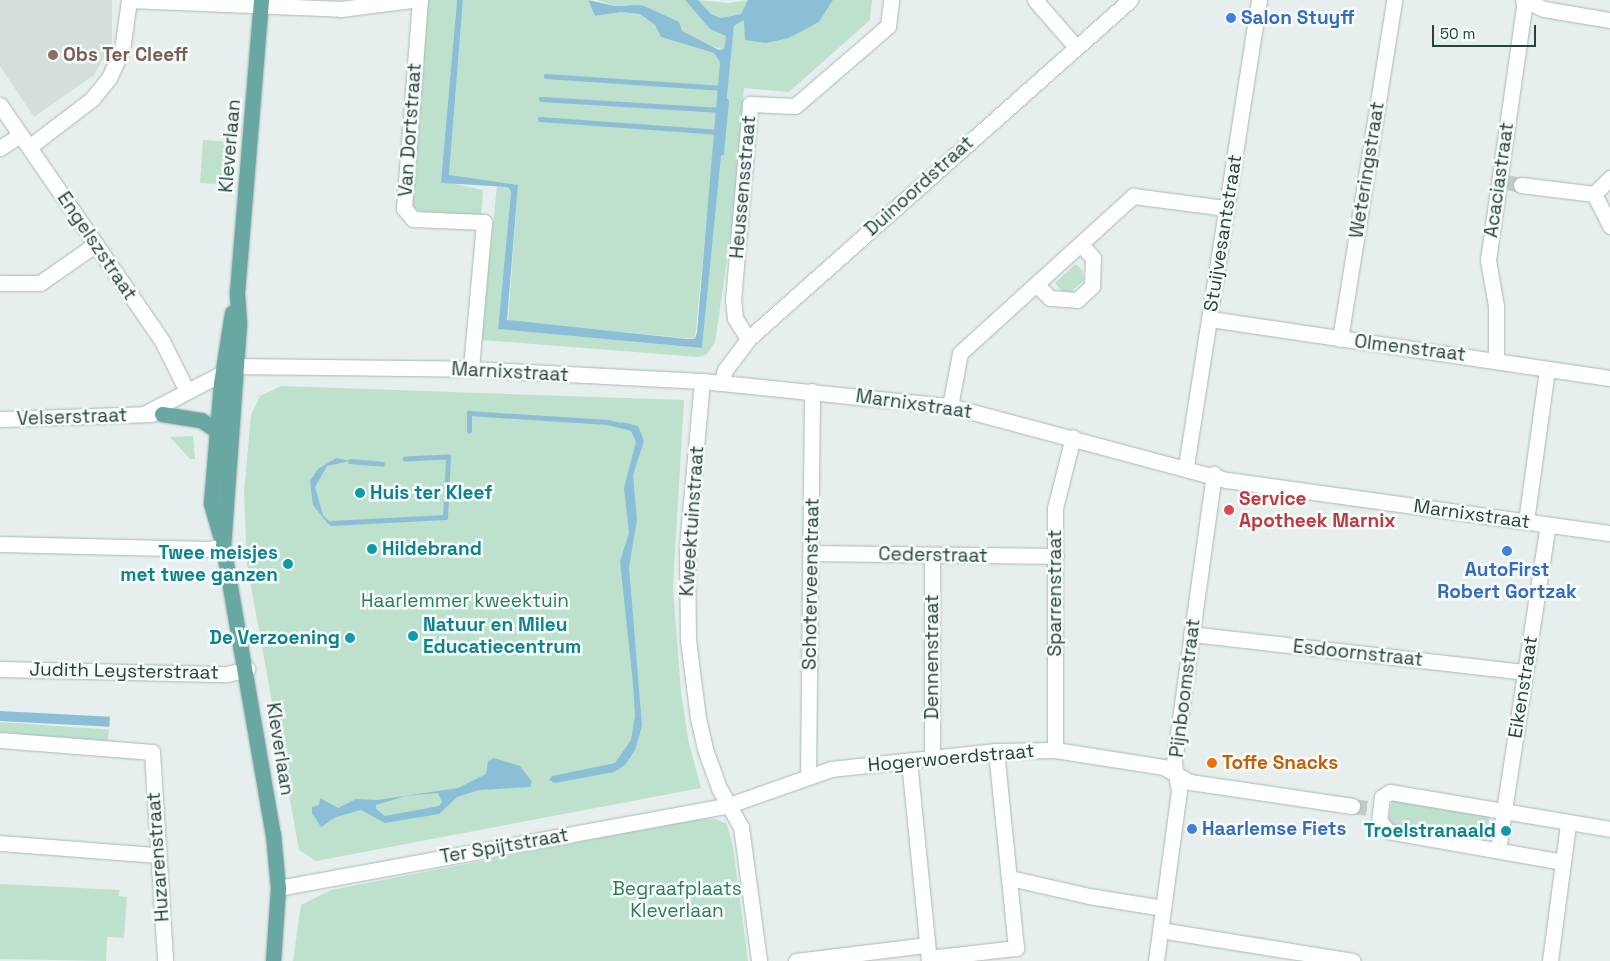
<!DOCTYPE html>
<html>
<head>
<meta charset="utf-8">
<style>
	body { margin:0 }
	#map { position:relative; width:1610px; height:961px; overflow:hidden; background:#e6efed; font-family:"Space Grotesk",sans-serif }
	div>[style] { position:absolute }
	.built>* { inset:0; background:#d4dfdc }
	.green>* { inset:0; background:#bee1cd; transform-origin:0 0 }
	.water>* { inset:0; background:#8bbed7; transform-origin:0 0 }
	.stream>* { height:4.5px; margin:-2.25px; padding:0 2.25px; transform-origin:2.25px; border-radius:2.25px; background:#8bbed7 }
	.minor-tunnel>* { height:15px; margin-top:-7.5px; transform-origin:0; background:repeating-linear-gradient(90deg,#bfcdca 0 15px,transparent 0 23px) }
	.roads { filter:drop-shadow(0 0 1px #a8b8b6) drop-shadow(0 0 1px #a8b8b6) }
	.minor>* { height:15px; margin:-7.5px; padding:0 7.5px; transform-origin:7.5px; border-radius:7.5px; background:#fff }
	.major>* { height:15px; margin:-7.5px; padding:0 7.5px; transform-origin:7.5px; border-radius:7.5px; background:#68a7a2 }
	.dots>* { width:14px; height:14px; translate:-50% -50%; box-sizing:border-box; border:2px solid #f7fbfa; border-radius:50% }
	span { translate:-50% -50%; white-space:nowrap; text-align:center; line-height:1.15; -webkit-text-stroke:5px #f7fbfa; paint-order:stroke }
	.shop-label { font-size:19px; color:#366cbe; font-weight:700 }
	.left { translate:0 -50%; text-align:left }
	.education-label { font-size:19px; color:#785e54; font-weight:700 }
	.street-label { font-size:19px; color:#234340 }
	.culture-label { font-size:19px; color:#0d838f; font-weight:700 }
	.right { translate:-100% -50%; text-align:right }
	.health-label { font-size:19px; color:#be3a42; font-weight:700 }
	.park-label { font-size:19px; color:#2a7d58 }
	.food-label { font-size:19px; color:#c56008; font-weight:700 }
	.scale { position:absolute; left:1432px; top:25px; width:104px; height:22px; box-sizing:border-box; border:2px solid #234340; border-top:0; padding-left:6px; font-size:15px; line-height:18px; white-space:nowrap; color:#234340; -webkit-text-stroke:4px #f7fbfa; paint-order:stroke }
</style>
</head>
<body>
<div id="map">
	<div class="built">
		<i style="clip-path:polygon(0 0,112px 0,112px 43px,94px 75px,34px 117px,0 66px)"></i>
	</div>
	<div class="green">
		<i style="clip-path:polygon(428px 0,457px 0,441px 181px,483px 190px,481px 219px,419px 211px,411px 204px)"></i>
		<i style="clip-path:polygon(463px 0,588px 0,595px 16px,622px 12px,640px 14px,655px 25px,661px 37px,714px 53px,720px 62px,719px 95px,695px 339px,508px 321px,518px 185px,449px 176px)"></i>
		<i style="clip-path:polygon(597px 0,685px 0,710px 29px,727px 36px,724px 50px,697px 41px,627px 5px,615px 6px)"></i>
		<i style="clip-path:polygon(698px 0,729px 3px,748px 0,741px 14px,721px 18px,711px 14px)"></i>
		<i style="clip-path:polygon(833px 0,872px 0,870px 20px,789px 92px,744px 88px,732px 227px,715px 342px,707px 354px,698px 357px,481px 340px,497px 186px,508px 187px,511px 192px,498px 329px,702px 348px,734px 26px,744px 20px,759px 42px,789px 38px,819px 22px)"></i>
		<i style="left:203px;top:140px;width:26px;height:43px;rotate:4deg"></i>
		<i style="clip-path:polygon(1076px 264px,1082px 270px,1084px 280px,1071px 292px,1062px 291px,1055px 283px)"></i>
		<i style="clip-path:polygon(281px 386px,684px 400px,673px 587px,681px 692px,688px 739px,701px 788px,316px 861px,299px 850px,247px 564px,244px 493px,251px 415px,260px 396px)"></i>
		<i style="clip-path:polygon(193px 436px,195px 459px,190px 459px,170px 437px)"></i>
		<i style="left:0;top:722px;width:109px;height:11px;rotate:4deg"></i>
		<i style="left:1393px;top:796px;width:99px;height:33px;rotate:10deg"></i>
		<i style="clip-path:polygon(716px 819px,727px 824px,733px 847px,748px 961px,293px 961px,301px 905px,331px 890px,693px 820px)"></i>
		<i style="clip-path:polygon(0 884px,120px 890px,118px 896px,127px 897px,124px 938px,107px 937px,106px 961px,0 959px)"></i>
	</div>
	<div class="water">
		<i style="clip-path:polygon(457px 0,463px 0,449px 175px,518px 185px,507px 320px,687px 339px,695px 339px,697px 332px,720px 62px,714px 53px,661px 37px,655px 25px,640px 14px,621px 12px,595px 16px,588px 0,615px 6px,642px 5px,679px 22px,682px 31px,719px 50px,724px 49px,726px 36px,710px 29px,685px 0,698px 0,711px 14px,721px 18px,741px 14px,748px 0,833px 0,819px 22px,789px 38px,766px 43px,745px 40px,744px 20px,734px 26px,702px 348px,498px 329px,511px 192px,508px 187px,442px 183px,441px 181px)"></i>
		<i style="clip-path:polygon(622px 422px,638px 426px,644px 441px,633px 475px,637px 520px,629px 567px,642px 726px,635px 750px,625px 765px,614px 772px,555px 783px,549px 780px,552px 776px,615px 763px,631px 740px,635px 716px,633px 684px,620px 561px,629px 533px,624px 488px,636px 442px,631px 431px,621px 428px)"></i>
		<i style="clip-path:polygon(336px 458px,350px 461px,327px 466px,315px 487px,323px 515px,331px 523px,328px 524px,313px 505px,310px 481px,318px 469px)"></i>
		<i style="left:0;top:711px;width:110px;height:10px;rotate:3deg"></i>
		<i style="clip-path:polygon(evenodd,494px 758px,520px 766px,532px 782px,530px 787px,479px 790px,457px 797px,439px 814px,385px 823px,361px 810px,336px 817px,321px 827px,312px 813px,312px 807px,319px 805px,320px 798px,338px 808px,356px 799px,377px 800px,458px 788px,486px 774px,488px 761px,494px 758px,438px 793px,442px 802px,439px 806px,385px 816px,376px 809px,376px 805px,405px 796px,438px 793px)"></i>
	</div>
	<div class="stream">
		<i style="left:546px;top:76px;width:177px;rotate:3.9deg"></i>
		<i style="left:541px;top:99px;width:181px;rotate:3.5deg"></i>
		<i style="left:540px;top:119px;width:180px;rotate:4.1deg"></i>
		<i style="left:721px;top:153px;width:52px;rotate:-84.5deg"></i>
		<i style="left:469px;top:431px;width:18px;rotate:-90deg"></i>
		<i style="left:469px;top:413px;width:139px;rotate:3.7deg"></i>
		<i style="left:608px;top:422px;width:16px;rotate:14deg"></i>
		<i style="left:350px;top:461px;width:32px;rotate:5deg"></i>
		<i style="left:331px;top:523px;width:114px;rotate:-3deg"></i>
		<i style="left:445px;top:517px;width:60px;rotate:-87.1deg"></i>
		<i style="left:448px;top:457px;width:43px;rotate:177.3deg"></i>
	</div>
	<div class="minor-tunnel">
		<i style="left:1507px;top:182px;width:14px;rotate:12deg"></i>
		<i style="left:1352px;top:806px;width:17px;rotate:7deg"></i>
	</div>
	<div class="roads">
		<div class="minor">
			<i style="left:129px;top:0;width:212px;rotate:2.4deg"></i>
			<i style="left:341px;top:9px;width:71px;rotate:-7.3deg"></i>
			<i style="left:420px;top:0;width:209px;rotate:94.4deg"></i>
			<i style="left:404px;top:208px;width:14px;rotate:51deg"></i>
			<i style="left:413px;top:219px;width:71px;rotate:2.4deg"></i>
			<i style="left:484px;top:222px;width:148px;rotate:95.1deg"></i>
			<i style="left:1035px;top:0;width:61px;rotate:49deg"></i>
			<i style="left:1523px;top:0;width:23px;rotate:23deg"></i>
			<i style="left:1544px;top:9px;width:67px;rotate:9.5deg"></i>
			<i style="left:0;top:105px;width:286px;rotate:55.5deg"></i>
			<i style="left:162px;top:341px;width:56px;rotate:63.4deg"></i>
			<i style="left:29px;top:147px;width:79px;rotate:-37.3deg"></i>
			<i style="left:92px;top:99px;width:27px;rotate:-51deg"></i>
			<i style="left:109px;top:78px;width:31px;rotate:-65deg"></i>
			<i style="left:122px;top:50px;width:50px;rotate:-82deg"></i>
			<i style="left:0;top:148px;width:24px;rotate:-33deg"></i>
			<i style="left:1521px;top:185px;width:74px;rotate:7deg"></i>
			<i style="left:1594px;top:194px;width:36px;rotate:63deg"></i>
			<i style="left:1594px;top:194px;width:23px;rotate:-45deg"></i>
			<i style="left:0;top:283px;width:40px"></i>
			<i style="left:40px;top:283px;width:68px;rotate:-34.9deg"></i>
			<i style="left:1037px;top:285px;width:18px;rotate:45deg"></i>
			<i style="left:1050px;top:298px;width:27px;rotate:4deg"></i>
			<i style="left:1077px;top:300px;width:21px;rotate:-43deg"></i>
			<i style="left:1092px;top:286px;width:28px;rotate:-88deg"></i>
			<i style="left:1093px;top:258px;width:18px;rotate:-131deg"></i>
			<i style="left:1210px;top:319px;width:404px;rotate:8.4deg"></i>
			<i style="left:748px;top:339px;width:25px;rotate:-122deg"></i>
			<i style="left:735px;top:318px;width:18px;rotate:-96deg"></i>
			<i style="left:733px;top:300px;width:197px;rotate:-85deg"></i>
			<i style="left:750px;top:104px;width:45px;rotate:2.5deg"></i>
			<i style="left:795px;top:106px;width:123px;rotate:-40.7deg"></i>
			<i style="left:888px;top:26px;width:26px;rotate:-83deg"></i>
			<i style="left:1340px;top:339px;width:343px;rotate:-80.9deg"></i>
			<i style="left:1496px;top:360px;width:54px;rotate:-90deg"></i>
			<i style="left:1496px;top:306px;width:47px;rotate:-99.9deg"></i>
			<i style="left:1488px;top:260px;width:262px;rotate:-81.9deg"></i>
			<i style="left:702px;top:381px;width:167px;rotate:95.2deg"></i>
			<i style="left:687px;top:547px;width:92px;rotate:89.4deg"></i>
			<i style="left:688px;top:639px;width:80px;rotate:82.8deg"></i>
			<i style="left:698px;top:718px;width:35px;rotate:77deg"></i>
			<i style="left:706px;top:752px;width:38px;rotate:70deg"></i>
			<i style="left:719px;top:788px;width:45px;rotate:60.6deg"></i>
			<i style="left:741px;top:827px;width:135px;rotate:82.3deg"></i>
			<i style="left:721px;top:383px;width:14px;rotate:-73deg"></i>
			<i style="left:725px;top:370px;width:39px;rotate:-53deg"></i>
			<i style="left:748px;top:339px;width:511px;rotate:-41.59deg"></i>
			<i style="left:950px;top:406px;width:54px;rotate:-79.3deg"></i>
			<i style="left:960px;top:353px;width:234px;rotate:-42.2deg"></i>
			<i style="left:1133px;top:196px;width:94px;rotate:7.4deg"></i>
			<i style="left:144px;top:414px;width:104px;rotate:-27.6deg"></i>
			<i style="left:236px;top:366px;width:235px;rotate:0.7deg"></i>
			<i style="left:471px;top:369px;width:231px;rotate:3deg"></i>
			<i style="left:702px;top:381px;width:249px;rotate:5.8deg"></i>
			<i style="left:950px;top:406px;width:287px;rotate:15deg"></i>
			<i style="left:1227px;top:480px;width:387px;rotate:7.9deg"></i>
			<i style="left:0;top:419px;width:152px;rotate:-1.9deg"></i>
			<i style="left:1186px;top:466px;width:472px;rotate:-81.1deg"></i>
			<i style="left:1526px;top:521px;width:152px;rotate:-82.1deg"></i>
			<i style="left:0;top:544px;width:209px;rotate:1.4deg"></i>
			<i style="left:209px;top:549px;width:14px;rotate:-12deg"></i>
			<i style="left:811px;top:553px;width:245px;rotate:0.7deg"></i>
			<i style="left:932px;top:556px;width:201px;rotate:90deg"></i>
			<i style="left:1191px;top:634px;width:336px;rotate:6.5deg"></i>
			<i style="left:0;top:669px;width:227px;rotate:1.3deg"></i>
			<i style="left:227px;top:674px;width:21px;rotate:-14deg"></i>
			<i style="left:0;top:740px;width:152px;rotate:4.5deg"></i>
			<i style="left:152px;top:752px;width:209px;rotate:86.4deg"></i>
			<i style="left:1055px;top:750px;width:242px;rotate:-90deg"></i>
			<i style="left:1055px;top:508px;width:73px;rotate:-75.8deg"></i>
			<i style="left:909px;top:761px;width:201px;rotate:84.3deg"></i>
			<i style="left:808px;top:776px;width:385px;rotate:-89.4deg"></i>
			<i style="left:0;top:843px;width:157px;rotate:4.4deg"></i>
			<i style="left:1498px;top:850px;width:329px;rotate:-81.3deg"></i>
			<i style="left:1563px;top:862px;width:178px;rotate:-170deg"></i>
			<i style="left:1388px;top:831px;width:13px;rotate:-132deg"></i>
			<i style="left:1379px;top:821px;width:24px;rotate:-83deg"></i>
			<i style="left:1382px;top:797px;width:9px;rotate:-32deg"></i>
			<i style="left:1390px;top:792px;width:223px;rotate:9.5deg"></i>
			<i style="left:1010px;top:878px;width:81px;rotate:12.8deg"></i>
			<i style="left:1089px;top:896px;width:75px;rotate:9.2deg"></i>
			<i style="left:278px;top:888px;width:459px;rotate:-10.4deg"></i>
			<i style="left:729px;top:805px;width:108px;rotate:-19.4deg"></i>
			<i style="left:831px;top:769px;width:166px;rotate:-6.2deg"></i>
			<i style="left:996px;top:751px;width:59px;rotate:-1deg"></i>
			<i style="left:1055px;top:750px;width:109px;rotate:8.9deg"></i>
			<i style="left:1163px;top:767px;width:31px;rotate:29deg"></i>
			<i style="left:1190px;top:782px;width:164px;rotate:8.4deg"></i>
			<i style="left:1160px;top:930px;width:195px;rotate:9.1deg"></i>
			<i style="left:929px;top:958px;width:88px;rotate:-6.6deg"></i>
			<i style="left:1016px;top:948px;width:198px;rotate:-95.8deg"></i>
			<i style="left:796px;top:961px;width:132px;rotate:-7deg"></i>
			<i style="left:1156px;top:961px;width:172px;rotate:-82.3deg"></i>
			<i style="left:1179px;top:791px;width:29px;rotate:-100deg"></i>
			<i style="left:1174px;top:762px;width:291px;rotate:-82.1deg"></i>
			<i style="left:1550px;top:961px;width:138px;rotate:-82.5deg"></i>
		</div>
		<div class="major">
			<i style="left:261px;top:0;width:295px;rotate:94.7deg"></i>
			<i style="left:237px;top:294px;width:30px;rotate:86deg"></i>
			<i style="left:239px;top:324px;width:223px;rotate:94.1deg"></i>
			<i style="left:223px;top:546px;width:292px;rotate:80.2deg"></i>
			<i style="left:273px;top:834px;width:54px;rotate:84.7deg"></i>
			<i style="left:278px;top:888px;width:73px;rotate:93.9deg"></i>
			<i style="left:162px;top:414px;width:39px;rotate:9deg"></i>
			<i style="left:201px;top:420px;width:18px;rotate:34deg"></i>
			<i style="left:220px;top:535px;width:33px;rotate:-106deg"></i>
			<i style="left:211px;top:503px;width:120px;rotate:-85.2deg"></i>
			<i style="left:221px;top:383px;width:71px;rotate:-81.1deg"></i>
		</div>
	</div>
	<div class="dots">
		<i style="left:1231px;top:18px;background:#3f7fe0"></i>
		<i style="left:53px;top:55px;background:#8d6e63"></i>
		<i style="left:360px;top:493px;background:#0f9aa8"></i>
		<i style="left:1229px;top:510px;background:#e0444e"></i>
		<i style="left:372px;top:549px;background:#0f9aa8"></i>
		<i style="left:1507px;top:551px;background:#3f7fe0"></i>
		<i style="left:288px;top:564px;background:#0f9aa8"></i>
		<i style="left:413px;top:636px;background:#0f9aa8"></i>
		<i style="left:350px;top:638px;background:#0f9aa8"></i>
		<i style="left:1212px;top:763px;background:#e8710a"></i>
		<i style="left:1192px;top:829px;background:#3f7fe0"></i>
		<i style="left:1506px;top:831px;background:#0f9aa8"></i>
	</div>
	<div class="shop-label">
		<span class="left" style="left:1241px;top:18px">Salon Stuyff</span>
		<span style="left:1507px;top:581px">AutoFirst<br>Robert Gortzak</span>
		<span class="left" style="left:1202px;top:829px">Haarlemse Fiets</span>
	</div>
	<div class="education-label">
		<span class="left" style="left:63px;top:55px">Obs Ter Cleeff</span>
	</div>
	<div class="street-label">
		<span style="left:410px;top:130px;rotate:-86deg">Van Dortstraat</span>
		<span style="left:230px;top:146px;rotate:-85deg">Kleverlaan</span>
		<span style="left:1367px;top:170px;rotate:-81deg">Weteringstraat</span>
		<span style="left:1499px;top:180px;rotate:-82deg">Acaciastraat</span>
		<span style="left:919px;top:186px;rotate:-42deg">Duinoordstraat</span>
		<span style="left:743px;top:187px;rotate:-85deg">Heussensstraat</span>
		<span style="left:1223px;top:233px;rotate:-81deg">Stuijvesantstraat</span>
		<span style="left:97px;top:246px;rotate:56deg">Engelszstraat</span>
		<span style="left:1410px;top:348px;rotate:7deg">Olmenstraat</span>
		<span style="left:510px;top:372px;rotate:3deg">Marnixstraat</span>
		<span style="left:914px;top:404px;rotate:8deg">Marnixstraat</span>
		<span style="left:72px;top:417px;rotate:-2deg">Velserstraat</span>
		<span style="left:1472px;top:514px;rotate:8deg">Marnixstraat</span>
		<span style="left:692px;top:521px;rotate:-86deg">Kweektuinstraat</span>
		<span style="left:933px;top:555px;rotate:1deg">Cederstraat</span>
		<span style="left:811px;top:584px;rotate:-89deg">Schoterveenstraat</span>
		<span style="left:1055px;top:593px;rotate:-90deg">Sparrenstraat</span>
		<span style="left:1358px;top:653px;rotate:6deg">Esdoornstraat</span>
		<span style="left:932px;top:657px;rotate:-90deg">Dennenstraat</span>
		<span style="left:124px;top:671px;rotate:1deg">Judith Leysterstraat</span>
		<span style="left:1523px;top:687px;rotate:-81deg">Eikenstraat</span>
		<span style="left:1185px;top:688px;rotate:-83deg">Pijnboomstraat</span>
		<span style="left:280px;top:749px;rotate:81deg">Kleverlaan</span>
		<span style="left:951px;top:758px;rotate:-5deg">Hogerwoerdstraat</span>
		<span style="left:504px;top:846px;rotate:-10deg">Ter Spijtstraat</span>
		<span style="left:158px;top:857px;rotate:-94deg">Huzarenstraat</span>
	</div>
	<div class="culture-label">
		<span class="left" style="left:370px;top:493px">Huis ter Kleef</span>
		<span class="left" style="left:382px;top:549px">Hildebrand</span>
		<span class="right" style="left:278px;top:564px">Twee meisjes<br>met twee ganzen</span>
		<span class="left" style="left:423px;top:636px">Natuur en Mileu<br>Educatiecentrum</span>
		<span class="right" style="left:340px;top:638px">De Verzoening</span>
		<span class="right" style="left:1496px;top:831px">Troelstranaald</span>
	</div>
	<div class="health-label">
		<span class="left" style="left:1239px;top:510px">Service<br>Apotheek Marnix</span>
	</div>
	<div class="park-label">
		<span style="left:465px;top:601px">Haarlemmer kweektuin</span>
		<span style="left:677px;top:900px">Begraafplaats<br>Kleverlaan</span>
	</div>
	<div class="food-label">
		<span class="left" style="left:1222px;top:763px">Toffe Snacks</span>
	</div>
	<div class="scale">50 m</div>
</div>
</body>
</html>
